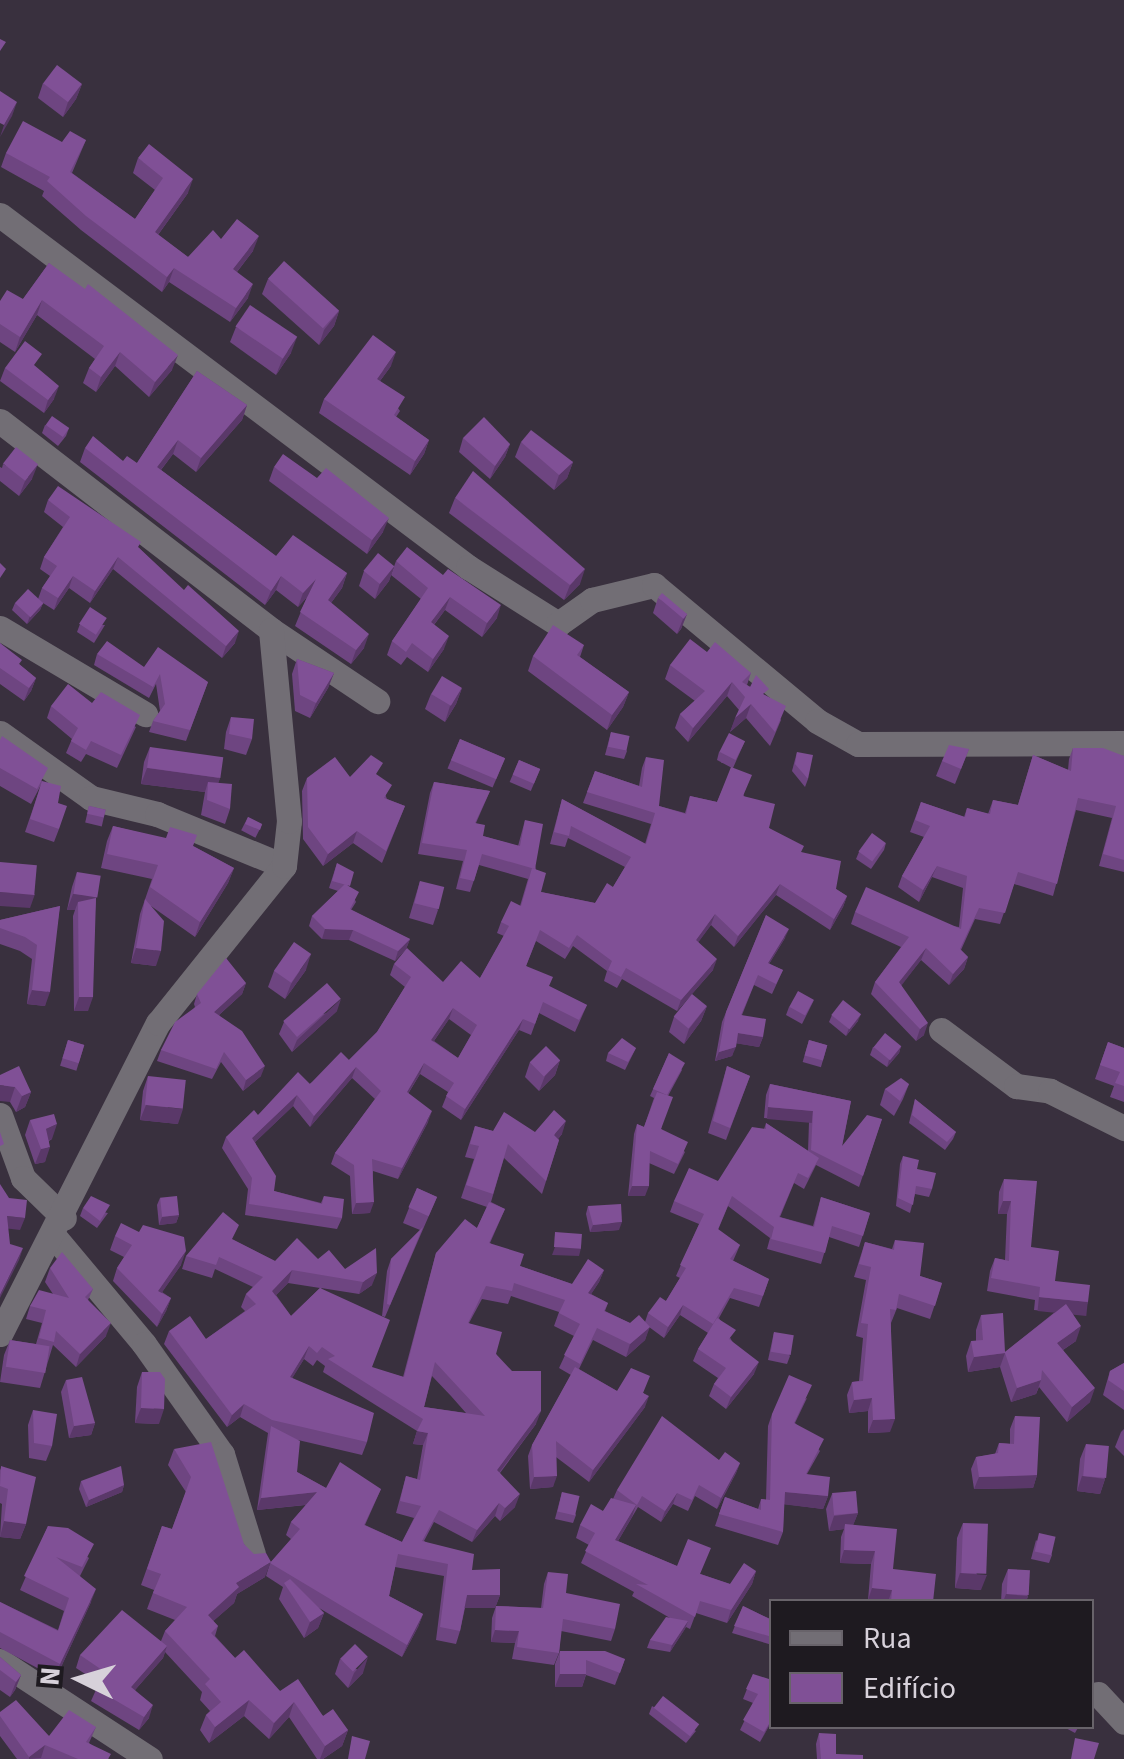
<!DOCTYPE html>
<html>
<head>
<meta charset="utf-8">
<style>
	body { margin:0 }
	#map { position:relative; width:1124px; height:1759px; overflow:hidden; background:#39303e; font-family:"Source Sans 3",sans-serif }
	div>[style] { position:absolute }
	.minor>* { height:25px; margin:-12.5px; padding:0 12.5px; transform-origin:12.5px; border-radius:12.5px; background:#726e75 }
	.wall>* { inset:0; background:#6e4581; transform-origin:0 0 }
	.shaded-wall>* { inset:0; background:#5a3869; transform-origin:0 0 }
	.building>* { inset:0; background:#805096; transform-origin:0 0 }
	span { translate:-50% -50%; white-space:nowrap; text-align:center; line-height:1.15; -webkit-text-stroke:10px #1e1a20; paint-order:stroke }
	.legend { position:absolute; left:769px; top:1599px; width:325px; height:130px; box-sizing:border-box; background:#1e1a20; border:2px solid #68636a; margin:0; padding:12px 18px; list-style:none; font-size:30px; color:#d7d1da }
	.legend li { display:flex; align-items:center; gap:20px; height:50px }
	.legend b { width:50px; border:2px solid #68636a }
	.north { position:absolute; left:30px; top:1629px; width:100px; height:100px; -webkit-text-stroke:8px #1e1a20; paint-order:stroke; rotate:275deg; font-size:28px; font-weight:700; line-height:40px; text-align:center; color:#d7d1da }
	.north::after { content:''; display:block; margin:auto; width:35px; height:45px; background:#d7d1da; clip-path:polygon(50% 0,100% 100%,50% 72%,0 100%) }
</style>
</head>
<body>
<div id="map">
	<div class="minor">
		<i style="left:0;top:215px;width:586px;rotate:36.95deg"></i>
		<i style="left:468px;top:567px;width:107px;rotate:32.3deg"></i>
		<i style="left:558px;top:624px;width:42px;rotate:-35.2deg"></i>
		<i style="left:592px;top:600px;width:64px;rotate:-13.6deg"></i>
		<i style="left:654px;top:585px;width:212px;rotate:39.8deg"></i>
		<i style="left:817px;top:721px;width:47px;rotate:29.3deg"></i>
		<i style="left:858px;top:744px;width:266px;rotate:-0.2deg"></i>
		<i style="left:0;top:421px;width:342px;rotate:37.6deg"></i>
		<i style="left:271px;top:630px;width:128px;rotate:33.8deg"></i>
		<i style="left:0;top:628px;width:169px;rotate:30.7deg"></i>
		<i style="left:0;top:733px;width:112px;rotate:35.5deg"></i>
		<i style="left:91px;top:798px;width:68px;rotate:13.6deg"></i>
		<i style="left:157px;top:814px;width:137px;rotate:22.3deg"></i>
		<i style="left:941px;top:1030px;width:94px;rotate:36.7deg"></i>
		<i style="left:1016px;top:1086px;width:34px;rotate:8deg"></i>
		<i style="left:1050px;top:1091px;width:83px;rotate:26.6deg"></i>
		<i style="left:0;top:1115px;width:67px;rotate:69.9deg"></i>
		<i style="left:23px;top:1178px;width:57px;rotate:44.3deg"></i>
		<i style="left:53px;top:1235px;width:142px;rotate:50.1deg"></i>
		<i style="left:144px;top:1344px;width:135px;rotate:54.7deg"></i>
		<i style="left:222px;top:1454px;width:105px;rotate:72.8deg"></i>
		<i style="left:0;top:1334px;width:349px;rotate:-63.1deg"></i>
		<i style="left:158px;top:1023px;width:201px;rotate:-51.3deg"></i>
		<i style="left:284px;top:866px;width:45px;rotate:-83.7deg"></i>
		<i style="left:289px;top:821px;width:192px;rotate:-95.4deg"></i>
		<i style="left:0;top:1661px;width:179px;rotate:33.2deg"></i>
		<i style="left:1098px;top:1694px;width:38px;rotate:47deg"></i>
	</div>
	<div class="wall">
		<i style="clip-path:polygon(43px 83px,82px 84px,76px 99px,63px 117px,38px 98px)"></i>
		<i style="clip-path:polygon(86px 140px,72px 173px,135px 219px,155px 190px,133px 173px,138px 158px,188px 193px,158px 235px,188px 257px,221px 239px,253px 251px,237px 272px,248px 298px,230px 322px,169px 282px,162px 292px,81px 230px,42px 196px,44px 191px,1px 167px,6px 153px,62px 142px)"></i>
		<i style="clip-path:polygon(49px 263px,172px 370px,149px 397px,115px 366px,96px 392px,83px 383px,89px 368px,95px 359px,37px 315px,15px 352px,0 342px,0 301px,23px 299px)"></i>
		<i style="clip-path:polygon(268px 279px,339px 311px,334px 326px,319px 345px,262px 294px)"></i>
		<i style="clip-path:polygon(236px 327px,291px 353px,276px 375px,230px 342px)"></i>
		<i style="clip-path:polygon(391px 366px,380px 381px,400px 411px,396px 417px,429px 440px,424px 454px,410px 475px,319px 413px,324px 399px)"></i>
		<i style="clip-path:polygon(5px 368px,37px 368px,54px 399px,44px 413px,0 381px)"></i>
		<i style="clip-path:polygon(197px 371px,247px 405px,242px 420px,196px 472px,173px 454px,161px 470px,276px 556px,347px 573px,342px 588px,331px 603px,364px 648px,351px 664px,295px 626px,307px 597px,298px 607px,276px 590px,265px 605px,80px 462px,85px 448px,123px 461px,137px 463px)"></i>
		<i style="clip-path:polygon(45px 425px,69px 428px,66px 436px,58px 446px,42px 433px)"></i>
		<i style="clip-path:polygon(463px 438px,510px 444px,505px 457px,490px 479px,459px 452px)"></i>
		<i style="clip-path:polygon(521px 442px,573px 462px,567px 478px,554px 490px,515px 457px)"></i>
		<i style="clip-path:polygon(3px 464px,32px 479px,19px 496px,0 481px,0 467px,2px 468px)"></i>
		<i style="clip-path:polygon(274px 467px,383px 532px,367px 554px,269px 481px)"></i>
		<i style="clip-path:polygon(455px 498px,580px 584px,564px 600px,449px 513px)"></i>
		<i style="clip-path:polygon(48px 500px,139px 548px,235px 643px,222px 658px,113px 569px,90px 603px,69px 588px,54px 610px,43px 603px,40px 610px,27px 624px,12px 610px,15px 603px,38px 599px,42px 588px,50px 576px,40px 569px,44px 557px,63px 527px,44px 512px)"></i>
		<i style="clip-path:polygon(396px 561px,497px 618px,482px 637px,445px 610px,434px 625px,444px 649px,428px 672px,407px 657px,401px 665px,387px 655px,392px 641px,421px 599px,391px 575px)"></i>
		<i style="clip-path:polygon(394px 566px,389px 581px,375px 599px,359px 586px,364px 571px)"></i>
		<i style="clip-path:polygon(658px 598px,687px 614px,681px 629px,677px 634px,653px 613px)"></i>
		<i style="clip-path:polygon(80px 624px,105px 625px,94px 643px,77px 632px)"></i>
		<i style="clip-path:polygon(0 643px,20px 665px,36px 678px,31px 691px,24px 701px,0 684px)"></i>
		<i style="clip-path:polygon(584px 645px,580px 657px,629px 692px,623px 707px,607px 730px,528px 671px,533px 656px)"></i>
		<i style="clip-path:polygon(707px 652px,751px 673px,747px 685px,766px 696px,781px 720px,770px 746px,746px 718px,730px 732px,739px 710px,727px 696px,688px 742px,675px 728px,680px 714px,695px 701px,665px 679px,670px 665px)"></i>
		<i style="clip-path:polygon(97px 654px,144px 667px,208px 682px,186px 741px,149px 732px,153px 721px,160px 711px,156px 684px,149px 698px,94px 665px)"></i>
		<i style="clip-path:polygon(297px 659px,334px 673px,328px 688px,310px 718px,295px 711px,292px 674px)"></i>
		<i style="clip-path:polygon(462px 688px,456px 704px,445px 722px,425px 709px,431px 694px)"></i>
		<i style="clip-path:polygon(92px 703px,136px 727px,117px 768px,86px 754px,81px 762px,66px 753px,72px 739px,47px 718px,51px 706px)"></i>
		<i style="clip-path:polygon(231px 717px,252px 739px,246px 755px,224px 749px,226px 732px)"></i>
		<i style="clip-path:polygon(611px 732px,627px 751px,624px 759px,605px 755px)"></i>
		<i style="left:460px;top:739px;width:49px;height:32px;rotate:23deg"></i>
		<i style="clip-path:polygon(0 740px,43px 782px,59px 829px,54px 842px,25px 832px,41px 785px,31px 804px,0 786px)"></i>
		<i style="clip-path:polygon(evenodd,745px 741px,733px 768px,744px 796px,769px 828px,801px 852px,836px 889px,847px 896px,843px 907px,830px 930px,776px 895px,734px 947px,711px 925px,698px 942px,713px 970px,677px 1011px,622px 979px,617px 988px,604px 981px,607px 971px,573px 946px,565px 959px,536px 941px,526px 966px,549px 986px,587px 1005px,575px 1032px,539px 1013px,531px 1035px,519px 1030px,461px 1120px,442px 1107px,448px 1092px,420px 1074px,408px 1094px,428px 1122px,398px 1179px,373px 1171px,370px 1213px,352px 1214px,350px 1176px,331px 1164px,335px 1153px,375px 1099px,352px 1078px,310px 1127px,293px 1106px,255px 1142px,274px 1191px,321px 1203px,324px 1196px,342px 1218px,337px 1229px,245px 1215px,248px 1189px,222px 1148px,226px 1137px,258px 1115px,349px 1060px,377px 1032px,405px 987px,390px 975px,394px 964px,443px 982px,480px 978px,504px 936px,497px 933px,501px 922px,520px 906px,528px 879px,479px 865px,470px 892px,456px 889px,463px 861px,418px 854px,430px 793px,434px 782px,490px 791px,476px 823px,483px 836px,518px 846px,525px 820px,541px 892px,595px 903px,613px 887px,625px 867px,568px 838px,565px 847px,550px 844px,562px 799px,645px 844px,651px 824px,583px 803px,595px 771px,639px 786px,642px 768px,646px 757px,659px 806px,685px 813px,690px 796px,717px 802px,732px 768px,717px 760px,719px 752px,745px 741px,449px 1019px,471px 1035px,458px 1058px,434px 1041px,449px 1019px)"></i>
		<i style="clip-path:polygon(150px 747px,220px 778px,218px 783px,230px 809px,225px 824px,201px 815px,205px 792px,141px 784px,144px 762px)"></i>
		<i style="clip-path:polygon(1073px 748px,1124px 756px,1124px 872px,1099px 866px,1112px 818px,1076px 810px,1053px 896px,1014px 884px,1000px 924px,975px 919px,961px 950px,968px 957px,964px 969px,949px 985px,921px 960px,901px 985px,924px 1035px,916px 1041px,871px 994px,875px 982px,901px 947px,851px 924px,855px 912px,959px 927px,963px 888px,932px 877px,919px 902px,898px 887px,902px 876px,924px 837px,910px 832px,921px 802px,964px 817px,967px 808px,988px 814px,993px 800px,1018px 805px,1033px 755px,1068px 770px,1069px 759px)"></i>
		<i style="clip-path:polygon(969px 749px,955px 784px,936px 776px,942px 761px)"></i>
		<i style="clip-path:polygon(797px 752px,808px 779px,805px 787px,792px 771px)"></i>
		<i style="left:519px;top:760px;width:23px;height:24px;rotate:23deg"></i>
		<i style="clip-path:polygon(378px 776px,387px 799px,405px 806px,382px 863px,353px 843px,323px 866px,303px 839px,302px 791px,307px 778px)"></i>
		<i style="left:89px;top:806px;width:17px;height:17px;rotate:13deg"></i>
		<i style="left:248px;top:817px;width:16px;height:15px;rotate:27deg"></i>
		<i style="clip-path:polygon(113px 826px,193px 846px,234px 868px,228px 883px,195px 937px,151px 906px,156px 966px,131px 963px,140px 914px,152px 879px,101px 868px,107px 841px)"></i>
		<i style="clip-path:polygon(886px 843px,884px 850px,871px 869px,856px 859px,859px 852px)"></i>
		<i style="clip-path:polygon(337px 863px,356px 902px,351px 910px,410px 939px,406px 949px,395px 961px,349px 940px,322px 939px,309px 926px,312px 916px,338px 891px,329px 888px)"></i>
		<i style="clip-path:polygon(77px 872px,96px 898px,88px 1011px,74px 1011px,73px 916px,75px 910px,67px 910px,72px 887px)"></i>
		<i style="clip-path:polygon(420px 881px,438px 910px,433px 925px,409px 918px)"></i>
		<i style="clip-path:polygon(60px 906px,45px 1006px,27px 1004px,32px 959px,20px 951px,0 944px,0 920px)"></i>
		<i style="clip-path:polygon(766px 915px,785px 938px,769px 964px,783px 970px,772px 994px,754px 985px,742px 1015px,763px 1037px,759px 1047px,736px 1043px,732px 1056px,715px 1061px,722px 1022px)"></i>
		<i style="clip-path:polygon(306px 970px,285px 999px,268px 987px,274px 971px)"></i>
		<i style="clip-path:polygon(246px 983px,242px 994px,219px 1015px,261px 1076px,243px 1091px,221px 1062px,212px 1079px,157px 1061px,161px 1050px,195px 1007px,194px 1004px,197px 994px)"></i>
		<i style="clip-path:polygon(814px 1000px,802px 1024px,786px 1015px,789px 1007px)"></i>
		<i style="clip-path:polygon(707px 1006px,701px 1021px,684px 1044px,669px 1032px,674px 1017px)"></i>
		<i style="clip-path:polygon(337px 1011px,292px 1052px,279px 1034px,284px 1022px)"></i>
		<i style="clip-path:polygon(832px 1015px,858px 1021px,846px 1036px,829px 1022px)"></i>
		<i style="left:68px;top:1040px;width:17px;height:27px;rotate:17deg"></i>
		<i style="left:809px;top:1040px;width:19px;height:23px;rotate:16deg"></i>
		<i style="clip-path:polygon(1108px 1042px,1124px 1048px,1124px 1102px,1110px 1097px,1114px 1086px,1095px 1079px)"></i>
		<i style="clip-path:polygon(901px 1046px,899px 1053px,887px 1067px,870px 1055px,873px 1047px)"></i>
		<i style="clip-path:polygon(636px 1048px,625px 1070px,606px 1061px,608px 1053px)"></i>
		<i style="clip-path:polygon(669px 1053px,682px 1070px,668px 1096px,661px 1129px,685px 1152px,674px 1174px,649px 1163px,645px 1196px,628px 1196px,634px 1134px,637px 1124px,644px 1127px,654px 1098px,650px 1096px)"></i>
		<i style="clip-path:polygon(560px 1060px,555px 1075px,539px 1091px,525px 1077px,530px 1062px)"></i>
		<i style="clip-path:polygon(727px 1066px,750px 1076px,726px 1140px,708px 1133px)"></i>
		<i style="clip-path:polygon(0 1075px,31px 1092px,25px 1107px,16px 1112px,10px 1102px)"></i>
		<i style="clip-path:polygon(148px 1076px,178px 1124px,140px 1120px,143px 1091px)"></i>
		<i style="clip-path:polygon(evenodd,770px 1084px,851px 1101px,842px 1146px,882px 1119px,859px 1187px,816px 1165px,804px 1189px,794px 1183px,780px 1217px,813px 1226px,821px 1197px,870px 1213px,859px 1247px,829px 1237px,821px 1264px,767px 1249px,770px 1238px,728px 1206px,718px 1230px,740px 1245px,733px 1261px,769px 1279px,759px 1307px,730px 1298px,719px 1318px,732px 1341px,754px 1374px,726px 1409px,709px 1396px,714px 1384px,718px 1378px,693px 1361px,698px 1349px,708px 1333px,680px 1315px,664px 1338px,649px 1327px,645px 1340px,626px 1357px,593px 1340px,579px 1369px,617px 1391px,644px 1393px,645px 1407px,589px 1482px,556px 1457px,553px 1487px,530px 1489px,528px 1456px,532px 1445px,571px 1375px,559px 1368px,574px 1336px,554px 1326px,559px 1312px,511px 1296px,508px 1304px,482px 1299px,469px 1323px,496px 1354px,536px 1424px,500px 1473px,515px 1507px,500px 1521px,495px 1516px,472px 1542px,434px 1522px,424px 1541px,472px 1570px,500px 1595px,495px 1608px,465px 1608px,460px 1631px,456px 1644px,436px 1640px,444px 1576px,395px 1567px,389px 1596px,423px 1614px,418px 1627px,402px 1657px,319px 1608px,324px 1613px,318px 1628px,304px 1638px,279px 1599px,283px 1587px,266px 1576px,270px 1563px,291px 1539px,286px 1535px,291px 1522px,306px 1505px,257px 1510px,268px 1433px,240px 1417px,227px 1427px,164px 1344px,169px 1331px,206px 1339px,245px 1311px,241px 1307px,246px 1294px,253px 1287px,215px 1269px,212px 1278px,182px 1269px,186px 1256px,233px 1240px,275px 1261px,318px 1259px,345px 1269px,372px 1285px,359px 1294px,321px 1288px,372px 1368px,403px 1377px,436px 1253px,477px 1228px,487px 1207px,461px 1198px,474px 1159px,465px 1157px,475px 1126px,493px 1131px,562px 1134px,558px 1139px,559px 1140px,542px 1194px,504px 1158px,491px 1202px,505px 1209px,490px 1243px,520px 1266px,572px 1284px,604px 1270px,599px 1282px,591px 1294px,608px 1303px,605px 1311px,630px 1323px,645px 1322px,648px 1313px,666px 1301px,680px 1278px,676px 1276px,699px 1224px,670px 1212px,674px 1201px,718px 1181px,764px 1129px,766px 1123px,808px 1151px,809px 1122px,764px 1118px,766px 1095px,770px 1084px,288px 1283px,320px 1288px,291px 1316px,276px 1295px,288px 1283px,770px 1084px,304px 1359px,313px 1366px,317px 1360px,325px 1366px,323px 1372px,417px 1431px,413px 1444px,423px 1445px,417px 1479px,406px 1476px,396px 1513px,414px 1518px,402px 1542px,365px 1525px,381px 1489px,326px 1488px,297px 1472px,298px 1440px,362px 1455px,367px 1442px,292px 1378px,304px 1359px,770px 1084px,432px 1376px,451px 1396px,466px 1413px,424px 1407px,432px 1376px)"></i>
		<i style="clip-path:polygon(909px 1084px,903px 1099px,894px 1116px,880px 1105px,885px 1089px)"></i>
		<i style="clip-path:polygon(915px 1099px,956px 1132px,953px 1139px,945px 1150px,909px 1123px)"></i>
		<i style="clip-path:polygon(30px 1120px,52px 1139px,49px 1141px,45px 1162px,35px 1164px,25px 1135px)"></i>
		<i style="clip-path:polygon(903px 1156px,917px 1169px,932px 1189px,929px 1197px,915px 1194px,910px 1213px,896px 1206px,900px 1164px)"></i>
		<i style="clip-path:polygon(1004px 1179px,1031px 1247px,1055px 1281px,1088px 1302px,1083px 1315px,1073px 1314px,1076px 1341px,1063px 1350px,1090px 1402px,1067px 1422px,1039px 1387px,1036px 1394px,1011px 1402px,1000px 1367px,968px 1372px,966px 1356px,971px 1341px,976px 1341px,976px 1330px,981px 1315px,1005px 1352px,1055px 1312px,1034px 1310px,1035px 1300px,987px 1291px,990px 1271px,995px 1258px,1005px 1260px,1007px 1214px,998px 1214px,999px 1192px)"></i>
		<i style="clip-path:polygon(417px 1188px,437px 1197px,385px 1317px,382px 1316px,387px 1271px,391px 1259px,420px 1230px,403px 1223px)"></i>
		<i style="clip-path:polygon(160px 1198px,179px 1215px,176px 1223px,159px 1225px,157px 1205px)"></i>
		<i style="clip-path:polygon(588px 1206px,619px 1230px,590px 1232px,586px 1214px)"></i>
		<i style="clip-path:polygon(83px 1208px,108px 1213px,97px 1228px,80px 1216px)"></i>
		<i style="clip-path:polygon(139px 1232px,181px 1265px,162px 1292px,171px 1298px,166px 1311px,157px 1327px,113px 1281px,117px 1268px,124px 1257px,110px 1250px,115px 1236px)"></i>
		<i style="clip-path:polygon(895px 1240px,920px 1276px,942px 1283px,930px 1319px,897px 1308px,891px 1323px,890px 1432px,868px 1433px,868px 1411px,849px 1413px,847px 1395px,852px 1382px,859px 1381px,863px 1338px,856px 1336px,866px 1280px,854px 1277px,865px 1242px,892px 1249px)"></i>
		<i style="clip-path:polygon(50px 1268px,93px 1289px,88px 1300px,106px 1336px,76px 1367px,53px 1345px,40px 1388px,0 1382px,4px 1355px,10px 1340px,36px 1344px,42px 1323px,26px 1319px,30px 1306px,53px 1294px,45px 1282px)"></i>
		<i style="clip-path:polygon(774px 1332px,790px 1356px,787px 1364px,768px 1360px)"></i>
		<i style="clip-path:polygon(1124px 1363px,1124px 1410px,1103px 1395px,1110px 1371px)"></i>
		<i style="clip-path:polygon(142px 1372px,159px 1424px,135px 1423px,137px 1387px)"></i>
		<i style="clip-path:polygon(66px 1380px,95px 1423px,91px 1435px,69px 1438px,61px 1392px)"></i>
		<i style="clip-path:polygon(807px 1398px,795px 1423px,820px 1451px,807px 1474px,828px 1496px,823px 1509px,784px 1504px,783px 1532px,778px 1545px,715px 1526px,725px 1497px,758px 1509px,761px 1499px,766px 1500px,768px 1426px,772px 1414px)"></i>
		<i style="clip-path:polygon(33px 1410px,52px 1446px,46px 1461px,29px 1458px,28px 1425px)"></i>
		<i style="clip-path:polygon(1015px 1416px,1037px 1475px,1033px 1488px,974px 1489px,971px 1469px,976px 1457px,995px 1454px,999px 1443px,1010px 1444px,1010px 1429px)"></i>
		<i style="clip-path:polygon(1124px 1429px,1124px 1456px,1115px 1447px,1121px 1432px)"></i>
		<i style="clip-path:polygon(1086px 1444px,1105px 1479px,1100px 1494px,1077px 1491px,1080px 1459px)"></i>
		<i style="clip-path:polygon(174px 1449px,244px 1544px,265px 1577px,237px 1594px,234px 1603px,213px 1621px,218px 1626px,215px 1636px,235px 1658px,280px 1691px,348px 1730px,342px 1746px,323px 1759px,317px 1759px,289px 1717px,269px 1739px,244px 1716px,209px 1743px,200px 1730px,206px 1715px,210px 1711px,200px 1700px,202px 1692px,165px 1652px,163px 1658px,135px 1690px,149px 1718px,139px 1730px,91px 1701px,99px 1683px,76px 1668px,80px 1655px,161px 1641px,165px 1631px,175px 1620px,147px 1609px,154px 1590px,141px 1585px,162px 1526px,172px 1529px,186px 1492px,168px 1465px)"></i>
		<i style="clip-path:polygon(719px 1460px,740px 1463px,736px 1473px,717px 1509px,695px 1496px,688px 1511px,673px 1504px,661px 1522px,638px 1507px,618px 1541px,677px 1566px,730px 1584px,756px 1571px,752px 1584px,727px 1623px,696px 1613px,690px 1629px,686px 1627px,670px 1652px,647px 1648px,650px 1640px,670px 1618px,632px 1596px,634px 1592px,581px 1563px,589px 1545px,576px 1538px,580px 1525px,603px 1511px,613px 1499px,617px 1490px)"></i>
		<i style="clip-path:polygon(0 1468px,26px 1524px,20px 1539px,0 1537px,2px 1504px,0 1503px)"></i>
		<i style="clip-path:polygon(81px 1481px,124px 1485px,122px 1492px,86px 1507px,79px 1489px)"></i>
		<i style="clip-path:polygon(562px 1492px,576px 1515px,573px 1523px,555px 1519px)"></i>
		<i style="clip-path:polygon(832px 1494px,858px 1513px,853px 1525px,893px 1569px,933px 1602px,868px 1600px,871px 1564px,840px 1563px,841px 1537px,844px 1529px,829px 1531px,826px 1509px)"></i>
		<i style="clip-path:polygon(963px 1523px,981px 1590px,955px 1588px,957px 1538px)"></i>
		<i style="clip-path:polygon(48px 1526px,89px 1558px,80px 1576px,91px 1602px,56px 1678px,0 1648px,0 1602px,58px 1630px,64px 1611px,20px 1590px)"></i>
		<i style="clip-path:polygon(1036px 1540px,1052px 1555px,1049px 1563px,1031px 1559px)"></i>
		<i style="clip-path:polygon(1008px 1569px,1028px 1596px,1026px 1602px,1001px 1602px,1002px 1584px)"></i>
		<i style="clip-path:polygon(548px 1572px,566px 1593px,615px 1629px,611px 1641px,561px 1631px,559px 1653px,554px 1665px,512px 1659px,515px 1643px,491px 1642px,492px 1618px,496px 1606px,541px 1608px,544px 1584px)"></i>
		<i style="clip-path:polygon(743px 1606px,772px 1620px,772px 1645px,732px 1633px)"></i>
		<i style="clip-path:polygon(560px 1651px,625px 1659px,615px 1685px,586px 1675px,582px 1687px,555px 1687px,555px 1664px)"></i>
		<i style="clip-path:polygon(0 1657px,21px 1675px,15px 1690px,10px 1697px,0 1690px)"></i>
		<i style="clip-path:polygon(340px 1659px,363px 1673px,348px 1688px,335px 1674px)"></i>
		<i style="clip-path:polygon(753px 1674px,805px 1728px,769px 1726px,760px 1742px,740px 1730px,753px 1703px,743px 1699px)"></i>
		<i style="clip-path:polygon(652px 1706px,696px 1731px,686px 1743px,649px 1714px)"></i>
		<i style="clip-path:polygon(0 1712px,49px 1736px,96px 1727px,89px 1743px,109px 1759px,17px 1759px,0 1736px)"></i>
		<i style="clip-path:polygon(1062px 1726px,1079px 1726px,1075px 1733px)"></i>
		<i style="clip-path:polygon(819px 1733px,836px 1754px,863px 1759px,817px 1759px,816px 1744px)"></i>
	</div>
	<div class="shaded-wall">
		<i style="clip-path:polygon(82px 84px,76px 99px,63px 117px,68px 102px)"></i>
		<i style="clip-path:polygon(17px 102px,12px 116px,0 137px,4px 125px)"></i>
		<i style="clip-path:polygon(193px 179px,188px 193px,149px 247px,155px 232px)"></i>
		<i style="clip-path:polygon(259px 236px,253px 251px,228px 283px,233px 269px)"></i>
		<i style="clip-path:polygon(174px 268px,169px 282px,162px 292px,167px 277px)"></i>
		<i style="clip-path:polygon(253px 284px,248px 298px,230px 322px,236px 308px)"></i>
		<i style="clip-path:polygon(42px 300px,37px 315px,15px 352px,20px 337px)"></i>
		<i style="clip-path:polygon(339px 311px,334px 326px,319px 345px,324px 330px)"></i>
		<i style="clip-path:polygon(297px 337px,291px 353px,276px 375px,282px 360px)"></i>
		<i style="clip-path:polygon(120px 352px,115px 366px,96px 392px,101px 377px)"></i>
		<i style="clip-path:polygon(396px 352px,391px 366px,371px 393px,377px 379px)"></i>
		<i style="clip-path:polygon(178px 355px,172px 370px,149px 397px,155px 382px)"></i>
		<i style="clip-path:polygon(59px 386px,54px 399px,44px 413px,48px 400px)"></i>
		<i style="clip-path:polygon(247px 405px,242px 420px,196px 472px,201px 458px)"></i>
		<i style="clip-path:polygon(178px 440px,173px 454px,152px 481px,157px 467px)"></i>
		<i style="clip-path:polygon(429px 440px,424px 454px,410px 475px,415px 461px)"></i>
		<i style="clip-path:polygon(510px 444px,505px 457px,490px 479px,495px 466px)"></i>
		<i style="clip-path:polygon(573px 462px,567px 478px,554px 490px,559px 475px)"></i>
		<i style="clip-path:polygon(38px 464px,32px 479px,19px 496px,25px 481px)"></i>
		<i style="clip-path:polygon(389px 518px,383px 532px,367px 554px,372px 540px)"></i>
		<i style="clip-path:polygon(118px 557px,113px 569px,90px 603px,95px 591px)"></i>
		<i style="clip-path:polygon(394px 566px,389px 581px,375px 599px,380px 583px)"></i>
		<i style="clip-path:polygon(585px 569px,580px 584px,564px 600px,570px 585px)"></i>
		<i style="clip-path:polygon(347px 573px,342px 588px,322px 615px,328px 600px)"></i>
		<i style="clip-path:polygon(73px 576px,69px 588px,54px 610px,58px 598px)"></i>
		<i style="clip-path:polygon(281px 576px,276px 590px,265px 605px,271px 591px)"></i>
		<i style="clip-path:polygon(316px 579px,311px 593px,298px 607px,303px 593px)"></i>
		<i style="clip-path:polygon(450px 597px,445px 610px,426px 635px,431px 622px)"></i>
		<i style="clip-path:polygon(43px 603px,40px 610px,27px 624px,30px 616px)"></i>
		<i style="clip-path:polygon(501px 605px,497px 618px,482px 637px,487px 623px)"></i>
		<i style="clip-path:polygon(687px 614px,681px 629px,677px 634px,683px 619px)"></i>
		<i style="clip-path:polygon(239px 631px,235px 643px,222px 658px,226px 646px)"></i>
		<i style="clip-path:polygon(369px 634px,364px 648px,351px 664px,356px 650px)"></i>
		<i style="clip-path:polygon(449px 636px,444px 649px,428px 672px,433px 659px)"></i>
		<i style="clip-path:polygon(334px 673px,328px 688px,310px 718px,316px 703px)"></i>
		<i style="clip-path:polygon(36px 678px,31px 691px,24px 701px,29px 688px)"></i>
		<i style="clip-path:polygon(732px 682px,727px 696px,688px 742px,693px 728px)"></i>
		<i style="clip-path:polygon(462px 688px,456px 704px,445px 722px,450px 706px)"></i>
		<i style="clip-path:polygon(629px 692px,623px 707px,607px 730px,612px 715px)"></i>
		<i style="clip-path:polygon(751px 704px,746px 718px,730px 732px,735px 718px)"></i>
		<i style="clip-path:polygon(147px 768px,220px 778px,215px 793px,208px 782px,205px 792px,141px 784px)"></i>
		<i style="clip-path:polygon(357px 831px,353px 843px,323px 866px,328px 854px)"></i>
		<i style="clip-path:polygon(937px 866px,932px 877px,919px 902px,923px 890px)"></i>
		<i style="clip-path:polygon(234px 868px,228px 883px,195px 937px,200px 922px)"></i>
		<i style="clip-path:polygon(780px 884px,776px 895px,734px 947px,738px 936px)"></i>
		<i style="clip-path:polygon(0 892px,35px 894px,30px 908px,0 906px)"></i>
		<i style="clip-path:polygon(73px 894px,97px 896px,91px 911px,78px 902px,75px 910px,67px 910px)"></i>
		<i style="clip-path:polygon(847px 896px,843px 907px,830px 930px,834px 919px)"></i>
		<i style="clip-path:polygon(715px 914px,711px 925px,692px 951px,696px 940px)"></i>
		<i style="clip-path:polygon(325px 929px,353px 930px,349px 940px,322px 939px)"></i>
		<i style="clip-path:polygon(789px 929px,785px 938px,764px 972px,768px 963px)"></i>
		<i style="clip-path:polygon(410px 939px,406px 949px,395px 961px,398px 951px)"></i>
		<i style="clip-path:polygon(136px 948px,161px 951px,156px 966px,131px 963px)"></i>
		<i style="clip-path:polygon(926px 948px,921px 960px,895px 994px,899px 982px)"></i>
		<i style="clip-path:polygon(311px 954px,306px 970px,285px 999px,291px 984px)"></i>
		<i style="clip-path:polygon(968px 957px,964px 969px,949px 985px,953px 974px)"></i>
		<i style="clip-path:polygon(717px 959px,713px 970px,677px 1011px,681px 1000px)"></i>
		<i style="clip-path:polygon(246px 983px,242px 994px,211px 1022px,214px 1012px)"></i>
		<i style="clip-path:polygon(32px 990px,50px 992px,45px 1006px,27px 1004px)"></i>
		<i style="clip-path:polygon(79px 997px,93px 997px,88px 1011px,74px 1011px)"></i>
		<i style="clip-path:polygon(341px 999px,337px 1011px,292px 1052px,297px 1040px)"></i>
		<i style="clip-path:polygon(707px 1006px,701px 1021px,684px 1044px,689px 1029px)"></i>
		<i style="clip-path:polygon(453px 1008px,449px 1019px,427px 1051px,431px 1040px)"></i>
		<i style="clip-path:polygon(861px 1014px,858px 1021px,846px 1036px,849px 1028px)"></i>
		<i style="clip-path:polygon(523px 1019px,519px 1030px,461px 1120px,465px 1109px)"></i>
		<i style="clip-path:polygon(928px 1023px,924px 1035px,916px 1041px,920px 1029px)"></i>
		<i style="clip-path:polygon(738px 1033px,763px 1037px,759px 1047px,734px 1043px)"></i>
		<i style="clip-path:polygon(901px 1046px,899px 1053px,887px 1067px,889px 1060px)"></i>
		<i style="clip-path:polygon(736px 1047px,732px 1056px,715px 1061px,719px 1052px)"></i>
		<i style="clip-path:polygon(560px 1060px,555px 1075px,539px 1091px,545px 1076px)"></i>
		<i style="clip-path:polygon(424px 1063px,420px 1074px,402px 1103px,407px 1092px)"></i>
		<i style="clip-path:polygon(265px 1066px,261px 1076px,243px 1091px,246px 1080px)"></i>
		<i style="clip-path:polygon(356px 1067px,352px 1078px,310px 1127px,314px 1116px)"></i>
		<i style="clip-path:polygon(0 1085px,15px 1087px,10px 1102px,0 1101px)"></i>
		<i style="clip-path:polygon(31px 1092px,25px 1107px,16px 1112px,22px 1096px)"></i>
		<i style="clip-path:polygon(297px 1095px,293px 1106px,248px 1149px,252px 1138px)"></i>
		<i style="clip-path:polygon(146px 1105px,183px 1109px,178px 1124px,140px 1120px)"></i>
		<i style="left:768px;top:1107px;width:45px;height:12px;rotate:5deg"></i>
		<i style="clip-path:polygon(432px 1111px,428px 1122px,398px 1179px,402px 1168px)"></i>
		<i style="clip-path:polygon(566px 1121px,562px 1134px,550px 1148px,554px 1135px)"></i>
		<i style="clip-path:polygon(57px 1124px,52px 1139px,40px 1144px,46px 1129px)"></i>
		<i style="clip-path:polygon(50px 1147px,45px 1162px,35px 1164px,41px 1149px)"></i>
		<i style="clip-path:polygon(632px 1186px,649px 1186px,645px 1196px,628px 1196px)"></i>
		<i style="clip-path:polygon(1003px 1201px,1011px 1201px,1007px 1214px,998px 1214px)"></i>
		<i style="clip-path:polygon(374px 1202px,370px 1213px,352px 1214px,356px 1203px)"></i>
		<i style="clip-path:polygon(179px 1215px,176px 1223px,159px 1225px,162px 1217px)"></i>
		<i style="clip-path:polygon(7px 1216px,25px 1218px,20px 1230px,3px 1228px)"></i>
		<i style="clip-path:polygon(622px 1222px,619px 1230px,590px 1232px,593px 1225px)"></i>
		<i style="clip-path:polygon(555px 1247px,581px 1248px,579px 1256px,552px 1255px)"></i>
		<i style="clip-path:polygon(23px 1248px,19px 1260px,0 1298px,0 1295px)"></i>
		<i style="clip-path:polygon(186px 1251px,181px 1265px,154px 1304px,158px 1291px)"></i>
		<i style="clip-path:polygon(292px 1270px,288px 1283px,268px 1303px,272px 1291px)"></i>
		<i style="clip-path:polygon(604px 1270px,599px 1282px,584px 1305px,588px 1293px)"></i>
		<i style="clip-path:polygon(377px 1273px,372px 1285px,359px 1294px,363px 1282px)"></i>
		<i style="left:1039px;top:1297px;width:49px;height:14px;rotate:6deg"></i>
		<i style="clip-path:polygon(171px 1298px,166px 1311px,157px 1327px,162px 1314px)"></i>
		<i style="clip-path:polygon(683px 1305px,680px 1315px,664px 1338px,668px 1327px)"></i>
		<i style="clip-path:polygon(111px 1323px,106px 1336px,76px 1367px,80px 1354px)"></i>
		<i style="clip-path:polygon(1081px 1326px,1076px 1341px,1052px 1357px,1057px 1343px)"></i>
		<i style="clip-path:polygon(650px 1327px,645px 1340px,626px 1357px,630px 1344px)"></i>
		<i style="clip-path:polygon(309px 1346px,304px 1359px,285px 1390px,290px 1377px)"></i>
		<i style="clip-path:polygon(1005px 1353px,1000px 1367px,968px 1372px,974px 1357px)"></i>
		<i style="clip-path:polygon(759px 1362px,754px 1374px,726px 1409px,731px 1397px)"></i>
		<i style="clip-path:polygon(1041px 1380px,1036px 1394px,1011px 1402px,1017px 1388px)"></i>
		<i style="clip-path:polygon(1095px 1388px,1090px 1402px,1067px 1422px,1072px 1407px)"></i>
		<i style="clip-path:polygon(649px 1396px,645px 1407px,589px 1482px,593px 1470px)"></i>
		<i style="clip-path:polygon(872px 1398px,868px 1411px,849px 1413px,854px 1400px)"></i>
		<i style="clip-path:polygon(244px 1404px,240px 1417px,227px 1427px,232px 1415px)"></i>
		<i style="clip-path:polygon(141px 1408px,164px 1409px,159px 1424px,135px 1423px)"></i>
		<i style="clip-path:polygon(541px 1411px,536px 1424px,492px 1482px,497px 1470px)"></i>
		<i style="clip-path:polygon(895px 1419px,890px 1432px,868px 1433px,873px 1420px)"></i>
		<i style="clip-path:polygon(95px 1423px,91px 1435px,69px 1438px,74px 1426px)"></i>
		<i style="clip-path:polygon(417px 1431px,428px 1433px,423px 1445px,413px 1444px)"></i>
		<i style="clip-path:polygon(740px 1463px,736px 1473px,717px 1509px,721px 1498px)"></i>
		<i style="clip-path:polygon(1037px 1475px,1033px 1488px,974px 1489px,979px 1477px)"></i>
		<i style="clip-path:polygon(557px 1476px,553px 1487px,530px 1489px,534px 1477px)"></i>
		<i style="clip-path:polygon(1082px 1476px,1105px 1479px,1100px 1494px,1077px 1491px)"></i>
		<i style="clip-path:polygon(124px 1485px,122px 1492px,86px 1507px,89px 1500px)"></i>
		<i style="clip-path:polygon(317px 1492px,313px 1504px,257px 1510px,261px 1498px)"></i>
		<i style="clip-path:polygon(785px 1492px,828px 1496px,823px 1509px,781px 1504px)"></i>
		<i style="clip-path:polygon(677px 1493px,673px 1504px,661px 1522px,665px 1511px)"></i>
		<i style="clip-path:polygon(520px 1494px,515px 1507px,500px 1521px,505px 1508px)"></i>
		<i style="clip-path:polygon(499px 1503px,495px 1516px,472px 1542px,477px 1530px)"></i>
		<i style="clip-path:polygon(636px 1505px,632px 1517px,611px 1553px,615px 1540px)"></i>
		<i style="clip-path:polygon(858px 1513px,852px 1528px,845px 1524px,844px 1529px,829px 1531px,834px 1516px)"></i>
		<i style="clip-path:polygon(4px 1521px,26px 1524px,20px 1539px,0 1537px)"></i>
		<i style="clip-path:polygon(844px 1550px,875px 1551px,871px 1564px,840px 1563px)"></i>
		<i style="clip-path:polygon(271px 1562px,265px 1577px,237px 1594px,234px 1603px,202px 1631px,208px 1615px,236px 1583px)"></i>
		<i style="clip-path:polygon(756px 1571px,752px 1584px,727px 1623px,731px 1610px)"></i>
		<i style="clip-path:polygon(960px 1573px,987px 1575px,981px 1590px,955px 1588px)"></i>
		<i style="clip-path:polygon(872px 1588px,892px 1590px,888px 1602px,868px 1600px)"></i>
		<i style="clip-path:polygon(96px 1589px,91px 1602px,56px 1678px,60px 1664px)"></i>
		<i style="clip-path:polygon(1006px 1594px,1028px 1596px,1026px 1602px,1003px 1602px)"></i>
		<i style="clip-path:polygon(467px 1595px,500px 1595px,495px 1608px,463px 1608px)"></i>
		<i style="clip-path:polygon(324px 1613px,318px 1628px,304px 1638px,310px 1622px)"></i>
		<i style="clip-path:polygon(423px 1614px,418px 1627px,402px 1657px,407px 1645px)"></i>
		<i style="clip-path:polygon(688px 1621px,685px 1629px,670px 1652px,672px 1645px)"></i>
		<i style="clip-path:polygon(495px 1630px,519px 1631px,515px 1643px,491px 1642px)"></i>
		<i style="clip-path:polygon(167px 1646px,163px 1658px,127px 1699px,131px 1687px)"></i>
		<i style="clip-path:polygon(368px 1657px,363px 1673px,348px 1688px,354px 1673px)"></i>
		<i style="clip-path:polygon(560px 1674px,586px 1674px,582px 1687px,555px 1687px)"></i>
		<i style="clip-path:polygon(21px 1675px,15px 1690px,10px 1697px,16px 1682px)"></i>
		<i style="clip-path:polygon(249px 1700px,244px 1716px,209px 1743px,215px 1727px)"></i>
		<i style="clip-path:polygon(294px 1702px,289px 1717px,269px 1739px,274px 1723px)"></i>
		<i style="clip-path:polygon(153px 1705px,149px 1718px,139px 1730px,144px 1717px)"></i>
		<i style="clip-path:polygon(772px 1719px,772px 1726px,805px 1726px,805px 1728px,769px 1726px,760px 1742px)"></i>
		<i style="clip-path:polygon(348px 1730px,342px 1746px,323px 1759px,320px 1759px,325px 1746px)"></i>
		<i style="clip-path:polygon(45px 1745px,41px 1758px,29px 1759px,29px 1757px)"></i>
	</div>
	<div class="building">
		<i style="clip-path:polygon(0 39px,6px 42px,0 51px)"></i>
		<i style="left:57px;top:65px;width:31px;height:23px;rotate:37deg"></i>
		<i style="clip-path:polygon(0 91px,17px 102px,4px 125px,0 123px)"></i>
		<i style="clip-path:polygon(23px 121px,62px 142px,70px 131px,86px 140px,70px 172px,135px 219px,163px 178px,138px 158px,149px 144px,193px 179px,155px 232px,188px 257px,213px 230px,221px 239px,237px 219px,259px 236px,233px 269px,253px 284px,236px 308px,174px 268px,167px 277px,86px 216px,47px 181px,50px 177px,6px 153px)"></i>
		<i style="left:284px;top:261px;width:74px;height:24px;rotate:42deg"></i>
		<i style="clip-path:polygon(49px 263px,85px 289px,88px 284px,178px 355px,155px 382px,120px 352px,101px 377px,89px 368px,104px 346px,42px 300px,20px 337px,0 324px,0 301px,7px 290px,23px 299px)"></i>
		<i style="left:250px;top:305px;width:57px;height:26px;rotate:34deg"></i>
		<i style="clip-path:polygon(373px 335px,396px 352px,377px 379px,405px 397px,394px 415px,429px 440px,415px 461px,324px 399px)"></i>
		<i style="clip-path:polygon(25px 341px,42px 354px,34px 365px,59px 386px,48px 400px,5px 368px)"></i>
		<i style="clip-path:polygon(197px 371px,247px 405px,201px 458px,178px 440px,157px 467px,276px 556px,293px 535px,347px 573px,328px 600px,369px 634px,356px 650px,300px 612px,316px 579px,303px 593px,281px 576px,271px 591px,85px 448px,93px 436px,123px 461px,127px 456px,137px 463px)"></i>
		<i style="left:52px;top:416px;width:21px;height:11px;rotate:35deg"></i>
		<i style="clip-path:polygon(484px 417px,510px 444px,495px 466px,463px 438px)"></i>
		<i style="clip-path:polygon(531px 430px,573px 462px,559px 475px,521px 442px)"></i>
		<i style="left:16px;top:447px;width:28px;height:21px;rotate:38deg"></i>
		<i style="clip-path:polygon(283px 454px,317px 478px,326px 468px,389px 518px,372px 540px,274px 467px)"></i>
		<i style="clip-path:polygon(473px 471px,585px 569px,570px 585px,455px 498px)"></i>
		<i style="clip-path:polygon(58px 486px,141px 542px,138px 547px,184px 590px,188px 585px,239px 631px,226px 646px,118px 557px,95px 591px,73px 576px,58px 598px,42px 588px,57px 566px,44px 557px,70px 517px,48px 500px)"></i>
		<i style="clip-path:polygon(407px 547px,443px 575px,448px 569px,501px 605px,487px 623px,450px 597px,431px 622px,449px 636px,433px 659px,412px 643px,406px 652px,392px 641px,428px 588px,396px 561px)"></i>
		<i style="left:378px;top:553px;width:21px;height:23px;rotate:39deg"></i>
		<i style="clip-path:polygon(0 563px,6px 569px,0 578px)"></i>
		<i style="left:28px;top:589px;width:21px;height:19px;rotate:43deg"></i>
		<i style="left:662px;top:593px;width:33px;height:6px;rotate:40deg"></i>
		<i style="left:90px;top:607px;width:20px;height:20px;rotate:33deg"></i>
		<i style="clip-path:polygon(553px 625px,584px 645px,577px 655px,629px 692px,612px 715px,533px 656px)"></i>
		<i style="clip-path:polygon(690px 639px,707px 652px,715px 642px,751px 673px,742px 682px,750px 687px,756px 675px,769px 689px,763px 694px,786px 706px,775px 732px,751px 704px,735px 718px,745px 697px,732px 682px,693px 728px,680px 714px,705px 691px,670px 665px)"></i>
		<i style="clip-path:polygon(107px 641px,144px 667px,158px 647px,208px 682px,190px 730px,153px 721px,165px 704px,160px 674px,153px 687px,97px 654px)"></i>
		<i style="clip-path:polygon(0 643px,22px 660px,19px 664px,36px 678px,29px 688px,0 668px)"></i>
		<i style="clip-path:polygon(297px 659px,334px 673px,316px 703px,300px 695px)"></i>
		<i style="left:442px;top:676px;width:23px;height:21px;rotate:31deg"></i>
		<i style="clip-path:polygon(68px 684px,92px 703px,101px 692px,140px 715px,121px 755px,91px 741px,86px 750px,71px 741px,78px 728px,51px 706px)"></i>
		<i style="clip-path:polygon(231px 717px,254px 719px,252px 739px,229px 734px)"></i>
		<i style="left:611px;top:732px;width:19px;height:15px;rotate:12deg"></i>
		<i style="left:729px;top:733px;width:18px;height:21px;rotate:27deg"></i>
		<i style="clip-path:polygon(2px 736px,48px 768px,37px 789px,0 768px,0 740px)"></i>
		<i style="left:460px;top:739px;width:49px;height:23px;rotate:23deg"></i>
		<i style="clip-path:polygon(949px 745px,969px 749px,961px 769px,942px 761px)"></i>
		<i style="left:150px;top:747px;width:74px;height:21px;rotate:8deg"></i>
		<i style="clip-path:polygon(1073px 748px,1103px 748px,1124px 756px,1124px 860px,1103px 854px,1116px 806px,1078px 798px,1057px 884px,1018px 872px,1005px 913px,979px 908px,960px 949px,968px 957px,953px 974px,926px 948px,899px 982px,928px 1023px,920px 1029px,875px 982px,909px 937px,855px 912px,866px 887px,961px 929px,967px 876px,937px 866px,923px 890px,902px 876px,930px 826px,915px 820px,921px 802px,965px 817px,967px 808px,990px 814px,993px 800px,1018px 805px,1033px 755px,1071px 771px)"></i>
		<i style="clip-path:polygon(797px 752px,813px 755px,808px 779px,795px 764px)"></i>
		<i style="clip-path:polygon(371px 755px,383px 763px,376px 774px,392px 785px,384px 798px,405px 806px,386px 851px,357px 831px,328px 854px,308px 827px,307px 778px,335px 757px,350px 777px)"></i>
		<i style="clip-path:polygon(evenodd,646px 757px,664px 760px,659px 806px,686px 814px,690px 796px,717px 802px,731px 767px,752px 775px,743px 796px,775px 804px,769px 828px,804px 846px,801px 852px,841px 861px,836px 889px,847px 896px,834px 919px,780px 884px,738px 936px,715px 914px,696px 940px,717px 959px,681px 1000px,626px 968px,621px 977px,608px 970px,612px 961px,577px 935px,569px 948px,540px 930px,526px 966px,553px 977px,549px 986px,587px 1005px,579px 1020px,543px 1002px,535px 1024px,523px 1019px,465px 1109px,446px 1096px,454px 1083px,424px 1063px,407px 1092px,432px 1111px,402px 1168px,372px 1159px,374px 1202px,356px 1203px,354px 1165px,335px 1153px,381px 1091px,356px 1067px,314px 1116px,297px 1095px,252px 1138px,276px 1176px,274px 1191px,322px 1204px,324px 1196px,344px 1199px,342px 1218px,249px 1204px,252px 1178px,226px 1137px,254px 1110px,258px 1115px,298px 1072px,310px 1084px,341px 1052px,349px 1060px,377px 1032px,411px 977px,394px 964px,407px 948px,443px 982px,461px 961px,480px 978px,509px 926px,501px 922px,511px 901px,521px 906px,532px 868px,546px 873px,541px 892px,595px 903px,607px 883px,613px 887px,631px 857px,571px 826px,569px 836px,554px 832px,562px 799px,646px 844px,655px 813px,587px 792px,595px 771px,642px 787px,646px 757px,453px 1008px,477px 1025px,458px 1058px,431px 1040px,453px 1008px)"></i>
		<i style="left:519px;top:760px;width:23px;height:16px;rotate:23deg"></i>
		<i style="clip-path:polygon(42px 781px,61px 786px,58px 803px,67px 806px,59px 829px,30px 819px)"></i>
		<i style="clip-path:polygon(208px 782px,232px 784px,230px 809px,207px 800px)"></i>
		<i style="clip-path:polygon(434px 782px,490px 791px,475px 823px,485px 825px,483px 836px,520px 846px,525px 820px,543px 824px,535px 869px,482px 854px,474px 881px,460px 878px,467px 850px,422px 843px)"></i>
		<i style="left:89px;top:806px;width:17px;height:8px;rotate:13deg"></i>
		<i style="clip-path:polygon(248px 817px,262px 824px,260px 830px,245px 824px)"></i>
		<i style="clip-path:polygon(113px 826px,166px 838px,170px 827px,197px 835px,193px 846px,234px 868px,200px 922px,150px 887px,158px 865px,107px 854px)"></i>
		<i style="left:872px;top:833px;width:17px;height:23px;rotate:36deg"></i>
		<i style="left:0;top:862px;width:37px;height:30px;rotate:5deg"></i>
		<i style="clip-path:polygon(337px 863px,354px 872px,350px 886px,332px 881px)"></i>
		<i style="left:77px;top:872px;width:24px;height:22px;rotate:9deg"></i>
		<i style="left:420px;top:881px;width:25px;height:23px;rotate:14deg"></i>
		<i style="clip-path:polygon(345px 884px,359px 892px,350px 909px,410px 939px,398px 951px,353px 930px,325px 929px,312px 916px)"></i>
		<i style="clip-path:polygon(96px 898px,93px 997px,79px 997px,78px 902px)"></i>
		<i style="clip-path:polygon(145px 899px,164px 921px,161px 951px,136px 948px)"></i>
		<i style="clip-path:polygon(60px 906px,50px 992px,32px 990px,37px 945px,25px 937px,0 928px,0 920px)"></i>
		<i style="clip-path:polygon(766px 915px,789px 929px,768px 963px,783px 970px,776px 984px,758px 975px,741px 1015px,766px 1019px,763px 1037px,738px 1033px,736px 1047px,719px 1052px,726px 1012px)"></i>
		<i style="left:294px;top:942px;width:21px;height:35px;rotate:35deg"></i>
		<i style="clip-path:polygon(226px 958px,246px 983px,214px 1012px,242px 1031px,265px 1066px,246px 1080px,224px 1052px,216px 1069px,161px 1050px,175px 1022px,201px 1003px,197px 994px)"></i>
		<i style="left:327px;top:983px;width:21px;height:58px;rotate:49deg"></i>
		<i style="left:798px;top:991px;width:18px;height:18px;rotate:29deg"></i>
		<i style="left:692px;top:994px;width:19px;height:29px;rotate:39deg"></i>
		<i style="left:843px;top:1000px;width:23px;height:19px;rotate:38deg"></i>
		<i style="left:885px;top:1033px;width:21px;height:18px;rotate:39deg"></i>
		<i style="clip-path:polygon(622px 1038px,636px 1048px,628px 1062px,608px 1053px)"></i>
		<i style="left:68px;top:1040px;width:17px;height:19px;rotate:17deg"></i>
		<i style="left:809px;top:1040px;width:19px;height:16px;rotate:16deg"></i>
		<i style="clip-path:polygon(1108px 1042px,1124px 1048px,1124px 1086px,1115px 1083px,1120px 1072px,1100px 1065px)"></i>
		<i style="left:546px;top:1046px;width:20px;height:23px;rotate:45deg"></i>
		<i style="clip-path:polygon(669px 1053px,685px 1063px,667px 1095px,653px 1089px)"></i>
		<i style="clip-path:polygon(19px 1066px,31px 1092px,22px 1096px,15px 1087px,0 1085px,0 1075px)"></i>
		<i style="clip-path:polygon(727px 1066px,750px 1076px,730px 1128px,713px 1121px)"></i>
		<i style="left:148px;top:1076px;width:38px;height:29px;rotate:6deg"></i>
		<i style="clip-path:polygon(901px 1078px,909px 1084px,900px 1101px,885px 1089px)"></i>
		<i style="clip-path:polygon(770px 1084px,851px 1101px,842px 1146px,867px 1115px,882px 1119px,863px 1176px,811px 1150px,813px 1111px,768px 1107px)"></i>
		<i style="clip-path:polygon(657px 1092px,673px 1097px,661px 1129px,688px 1142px,678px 1164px,650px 1151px,649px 1186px,632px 1186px,637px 1124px,644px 1127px)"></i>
		<i style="clip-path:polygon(915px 1099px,956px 1132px,947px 1142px,912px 1115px)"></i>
		<i style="clip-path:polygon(554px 1110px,566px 1121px,554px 1135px,559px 1140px,546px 1181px,508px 1144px,493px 1194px,466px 1185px,479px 1146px,470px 1144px,475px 1126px,493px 1131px,504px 1112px,535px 1132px)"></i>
		<i style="clip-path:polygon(54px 1114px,57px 1124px,46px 1129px,50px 1147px,41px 1149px,30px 1120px)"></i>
		<i style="clip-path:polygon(766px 1123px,819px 1158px,808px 1178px,798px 1173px,779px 1217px,814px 1227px,821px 1197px,870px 1213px,863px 1236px,832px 1226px,825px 1253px,771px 1239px,774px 1227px,732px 1196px,718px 1229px,740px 1245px,730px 1259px,769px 1279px,763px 1296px,734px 1288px,713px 1324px,683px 1305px,668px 1327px,648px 1313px,660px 1297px,666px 1301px,686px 1268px,680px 1265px,704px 1214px,674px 1201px,689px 1168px,718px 1181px,752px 1127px,766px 1129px)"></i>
		<i style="clip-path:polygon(0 1132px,4px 1144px,0 1146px)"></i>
		<i style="clip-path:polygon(903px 1156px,919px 1160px,917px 1169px,936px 1173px,932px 1189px,916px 1186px,913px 1205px,898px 1198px)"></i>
		<i style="clip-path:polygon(1004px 1179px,1037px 1181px,1031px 1247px,1059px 1251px,1055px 1281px,1090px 1285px,1088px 1302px,1039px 1297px,1040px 1287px,991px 1278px,995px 1258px,1009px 1261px,1011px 1201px,1003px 1201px)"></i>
		<i style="clip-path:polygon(0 1184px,9px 1198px,27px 1200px,25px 1218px,7px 1216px,10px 1244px,23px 1248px,0 1295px)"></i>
		<i style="left:417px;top:1188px;width:22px;height:21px;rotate:24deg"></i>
		<i style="clip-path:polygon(91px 1196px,110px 1205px,100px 1221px,83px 1208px)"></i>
		<i style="left:177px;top:1196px;width:19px;height:17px;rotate:84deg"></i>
		<i style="clip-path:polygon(evenodd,489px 1202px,505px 1209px,489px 1243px,524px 1254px,520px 1266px,572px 1284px,588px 1259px,604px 1270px,588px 1293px,608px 1303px,604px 1311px,630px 1323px,639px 1315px,650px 1327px,630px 1344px,597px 1328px,580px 1364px,564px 1355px,580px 1324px,559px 1313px,565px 1300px,514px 1283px,512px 1291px,486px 1286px,468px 1323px,502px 1332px,496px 1354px,512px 1371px,541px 1371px,541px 1411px,497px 1470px,520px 1494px,505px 1508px,499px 1503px,477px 1530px,439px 1510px,422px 1541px,474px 1554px,472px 1570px,500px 1569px,500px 1595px,467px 1595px,460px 1631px,440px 1627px,448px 1564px,398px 1554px,389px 1596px,423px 1614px,407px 1645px,270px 1563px,300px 1529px,291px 1522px,317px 1492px,261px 1498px,271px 1426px,300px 1441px,297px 1472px,326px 1488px,340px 1462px,381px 1489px,364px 1525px,402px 1542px,421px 1506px,400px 1501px,406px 1476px,420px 1480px,428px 1433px,417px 1431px,423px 1419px,328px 1359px,335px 1356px,322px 1347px,317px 1353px,309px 1346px,290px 1377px,374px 1413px,367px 1442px,272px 1420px,244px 1404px,232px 1415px,169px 1331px,190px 1316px,206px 1339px,256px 1304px,246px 1294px,263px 1277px,219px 1257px,216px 1265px,186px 1256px,223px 1212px,239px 1225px,232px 1239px,275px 1261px,297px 1238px,318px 1259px,329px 1250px,345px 1269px,376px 1248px,377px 1273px,363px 1282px,292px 1270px,272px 1291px,291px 1316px,320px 1288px,390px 1320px,372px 1367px,404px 1377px,436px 1253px,465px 1219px,477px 1228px,489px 1202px,435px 1362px,485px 1416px,424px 1407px,435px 1362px)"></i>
		<i style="clip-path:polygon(621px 1204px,622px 1222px,593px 1225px,588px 1206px)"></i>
		<i style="clip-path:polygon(121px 1223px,139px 1232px,143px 1225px,184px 1237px,186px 1251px,158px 1291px,171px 1298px,162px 1314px,117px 1268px,132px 1245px,115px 1236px)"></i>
		<i style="clip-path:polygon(423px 1227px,390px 1305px,387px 1304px,391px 1259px)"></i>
		<i style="left:555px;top:1232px;width:27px;height:15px;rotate:4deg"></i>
		<i style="clip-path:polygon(895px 1240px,924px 1243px,920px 1276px,942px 1283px,935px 1306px,899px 1294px,896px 1310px,890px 1309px,895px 1419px,873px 1420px,872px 1398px,854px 1400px,852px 1382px,863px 1381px,868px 1324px,861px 1323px,871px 1267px,859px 1264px,865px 1242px,894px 1250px)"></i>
		<i style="clip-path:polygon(62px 1252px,93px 1289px,85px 1297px,111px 1323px,80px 1354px,56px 1331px,54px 1342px,39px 1338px,46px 1310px,30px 1306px,39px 1290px,69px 1298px,50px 1268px)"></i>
		<i style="clip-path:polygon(1066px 1304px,1081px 1326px,1057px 1343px,1095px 1388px,1072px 1407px,1042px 1370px,1041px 1380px,1017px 1388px,1005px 1353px,974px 1357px,971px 1341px,983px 1340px,981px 1315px,1003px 1313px,1005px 1352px)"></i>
		<i style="clip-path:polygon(717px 1318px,736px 1330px,729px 1339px,759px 1362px,731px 1397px,714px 1384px,726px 1368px,698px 1349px)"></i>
		<i style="left:774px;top:1332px;width:20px;height:20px;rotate:9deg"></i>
		<i style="left:10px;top:1340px;width:40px;height:27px;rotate:9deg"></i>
		<i style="clip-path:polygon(1124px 1363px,1124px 1391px,1108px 1380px,1110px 1371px)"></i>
		<i style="clip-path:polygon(575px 1367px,617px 1391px,631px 1368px,650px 1376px,643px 1393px,649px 1396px,593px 1470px,556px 1441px,557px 1476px,534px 1477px,532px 1445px)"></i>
		<i style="clip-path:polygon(142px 1372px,160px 1372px,165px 1379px,164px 1409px,141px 1408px)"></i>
		<i style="clip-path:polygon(789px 1375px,812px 1385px,794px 1423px,824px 1439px,806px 1474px,830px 1477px,828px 1496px,785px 1492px,783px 1532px,719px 1514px,725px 1497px,761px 1510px,761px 1499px,770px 1500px,772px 1414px)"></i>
		<i style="clip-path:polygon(82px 1377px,95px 1423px,74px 1426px,66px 1380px)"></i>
		<i style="clip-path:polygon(33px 1410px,57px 1414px,52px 1446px,34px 1443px)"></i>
		<i style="clip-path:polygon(662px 1416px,719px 1460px,725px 1452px,740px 1463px,721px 1498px,699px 1485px,692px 1500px,677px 1493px,665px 1511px,642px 1496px,637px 1505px,617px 1490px)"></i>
		<i style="clip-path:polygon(1015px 1416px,1040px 1417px,1037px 1475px,979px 1477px,976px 1457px,998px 1453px,999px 1443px,1014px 1444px)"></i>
		<i style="clip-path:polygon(211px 1442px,244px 1544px,254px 1554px,266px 1553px,271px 1562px,236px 1583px,239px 1587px,208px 1615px,218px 1626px,211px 1633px,235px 1658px,244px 1650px,280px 1691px,298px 1679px,323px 1716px,333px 1709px,348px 1730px,325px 1746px,294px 1702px,274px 1723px,249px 1700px,215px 1727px,206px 1715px,221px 1702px,205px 1684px,210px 1679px,165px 1631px,187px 1607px,153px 1593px,161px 1574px,147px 1569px,162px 1526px,172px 1529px,191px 1477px,174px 1449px)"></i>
		<i style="left:1086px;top:1444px;width:23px;height:32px;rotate:5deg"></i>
		<i style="clip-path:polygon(1px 1466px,36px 1477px,26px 1524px,4px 1521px,8px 1489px,0 1486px)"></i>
		<i style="clip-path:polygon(121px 1466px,124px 1485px,89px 1500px,81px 1481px)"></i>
		<i style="left:856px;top:1491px;width:22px;height:24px;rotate:85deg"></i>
		<i style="left:562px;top:1492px;width:18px;height:20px;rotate:13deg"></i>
		<i style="clip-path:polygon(611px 1498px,636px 1505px,615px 1540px,677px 1566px,688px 1539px,711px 1548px,700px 1574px,730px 1584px,744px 1563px,756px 1571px,731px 1610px,700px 1601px,695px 1617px,636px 1584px,648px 1585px,585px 1551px,595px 1533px,580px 1525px,591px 1504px,603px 1511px)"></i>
		<i style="left:963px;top:1523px;width:25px;height:50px;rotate:2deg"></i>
		<i style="clip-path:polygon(845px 1524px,897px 1529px,893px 1569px,936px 1574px,933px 1602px,891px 1602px,892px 1590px,872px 1588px,875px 1551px,844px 1550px)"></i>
		<i style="clip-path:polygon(48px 1526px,68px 1528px,94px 1544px,82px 1567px,56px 1557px,96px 1589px,60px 1664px,0 1632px,0 1602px,58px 1631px,69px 1598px,24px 1576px)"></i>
		<i style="left:1039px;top:1533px;width:17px;height:19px;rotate:13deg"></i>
		<i style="left:1008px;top:1569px;width:22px;height:25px;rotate:3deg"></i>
		<i style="clip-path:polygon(548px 1572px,568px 1574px,566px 1593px,620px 1604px,615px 1629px,563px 1619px,559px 1653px,517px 1647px,519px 1631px,495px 1630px,496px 1606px,543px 1608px)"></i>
		<i style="clip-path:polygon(290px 1579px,324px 1613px,310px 1622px,284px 1583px)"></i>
		<i style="clip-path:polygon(743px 1606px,772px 1620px,772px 1637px,734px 1626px)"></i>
		<i style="clip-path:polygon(122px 1610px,167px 1646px,131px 1687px,153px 1705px,144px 1717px,96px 1689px,105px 1672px,80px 1655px)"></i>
		<i style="clip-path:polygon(666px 1617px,688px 1621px,672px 1645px,650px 1640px)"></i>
		<i style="left:355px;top:1644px;width:18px;height:21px;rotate:45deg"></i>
		<i style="clip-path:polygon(560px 1651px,605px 1651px,625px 1659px,620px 1673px,586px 1660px,586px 1674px,560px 1674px)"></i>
		<i style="clip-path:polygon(0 1657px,21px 1675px,16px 1682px,0 1670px)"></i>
		<i style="clip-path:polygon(753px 1674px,772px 1680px,772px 1719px,764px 1732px,743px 1720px,758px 1694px,746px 1689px)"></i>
		<i style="left:663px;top:1696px;width:46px;height:15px;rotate:38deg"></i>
		<i style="clip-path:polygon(16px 1700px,49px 1736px,69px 1710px,96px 1727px,86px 1742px,111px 1754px,108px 1759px,78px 1759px,45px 1745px,29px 1757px,0 1716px,0 1712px)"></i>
		<i style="clip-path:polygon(819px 1733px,836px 1734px,836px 1754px,863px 1755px,863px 1759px,821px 1759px)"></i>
		<i style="clip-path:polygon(352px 1736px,370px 1741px,365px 1759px,348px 1759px)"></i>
		<i style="clip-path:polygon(1075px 1738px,1099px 1743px,1094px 1759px,1071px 1759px)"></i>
	</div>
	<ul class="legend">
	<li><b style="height:12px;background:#726e75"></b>Rua</li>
	<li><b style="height:28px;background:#805096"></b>Edifício</li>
	</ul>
	<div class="north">N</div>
</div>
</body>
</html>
